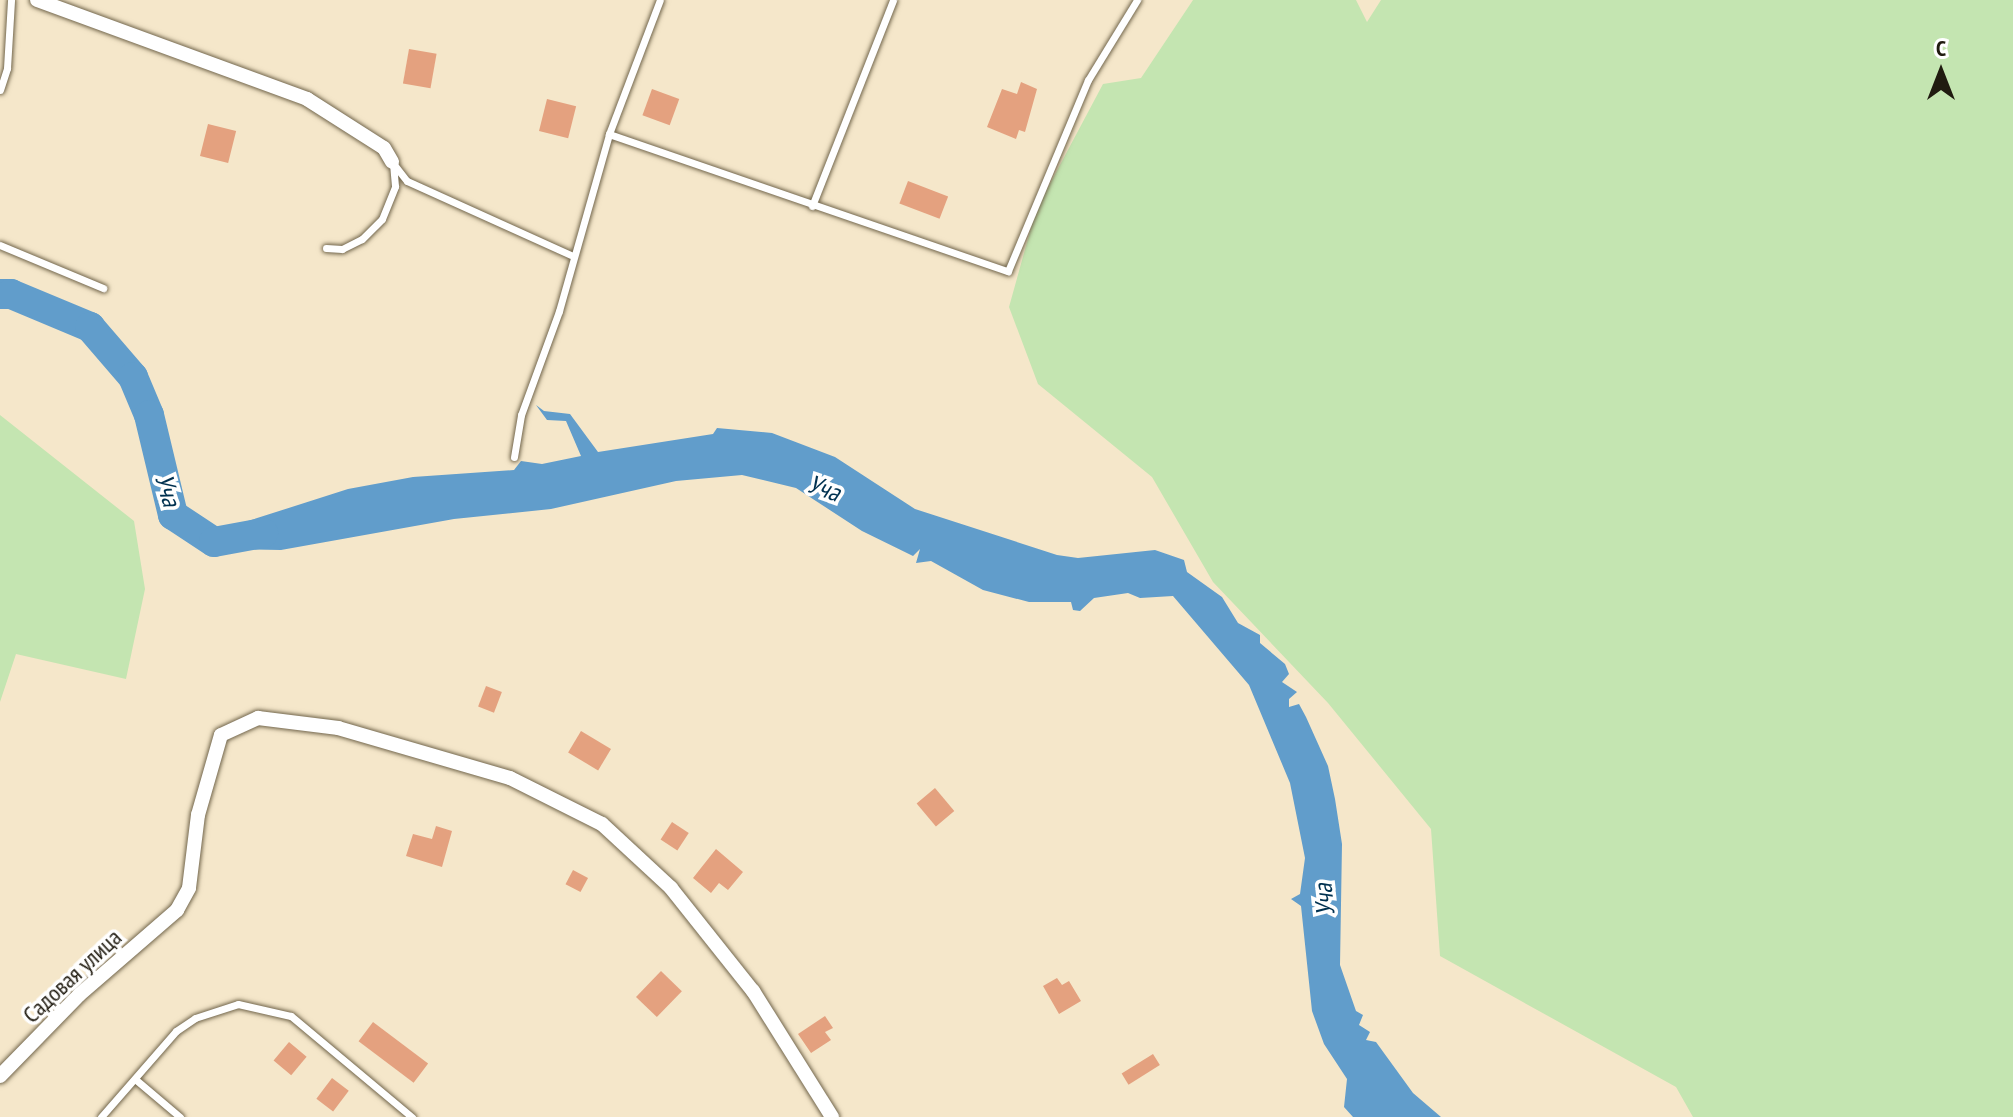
<!DOCTYPE html>
<html>
<head>
<meta charset="utf-8">
<style>
	body { margin:0 }
	#map { position:relative; width:2013px; height:1117px; overflow:hidden; background:#f5e7ca; font-family:"PT Sans Narrow",sans-serif }
	div>[style] { position:absolute }
	.green>* { inset:0; background:#c4e5b1 }
	.water>* { inset:0; background:#619dcb }
	.river>* { height:30px; margin:-15px; padding:0 15px; transform-origin:15px; border-radius:15px; background:#619dcb }
	.building>* { inset:0; background:#e4a17f; transform-origin:0 0 }
	.roads { filter:drop-shadow(0 0 2px #72664c) drop-shadow(0 0 2px #72664c) }
	.service>* { height:7px; margin:-3.5px; padding:0 3.5px; transform-origin:3.5px; border-radius:3.5px; background:#fff }
	.minor>* { height:14px; margin:-7px; padding:0 7px; transform-origin:7px; border-radius:7px; background:#fff }
	span { translate:-50% -50%; white-space:nowrap; text-align:center; line-height:1.15; -webkit-text-stroke:7px #fff; paint-order:stroke }
	.street-label { font-size:24px; color:#201b10 }
	.water-label { font-size:26px; color:#003150; font-style:italic }
	.north { position:absolute; left:1901px; top:32px; width:80px; height:80px; -webkit-text-stroke:6px #fff; paint-order:stroke; rotate:0deg; font-size:22px; font-weight:700; line-height:32px; text-align:center; color:#201b10 }
	.north::after { content:''; display:block; margin:auto; width:28px; height:36px; background:#201b10; clip-path:polygon(50% 0,100% 100%,50% 72%,0 100%) }
</style>
</head>
<body>
<div id="map">
	<div class="green">
		<i style="clip-path:polygon(1193px 0,1356px 0,1367px 22px,1381px 0,2013px 0,2013px 1117px,1693px 1117px,1676px 1087px,1440px 956px,1431px 829px,1328px 703px,1213px 582px,1152px 477px,1038px 384px,1009px 307px,1036px 210px,1103px 84px,1141px 78px)"></i>
		<i style="clip-path:polygon(0 415px,134px 521px,145px 589px,126px 679px,16px 654px,0 702px)"></i>
	</div>
	<div class="water">
		<i style="clip-path:polygon(536px 405px,544px 411px,570px 414px,598px 452px,713px 434px,717px 428px,772px 433px,835px 457px,915px 509px,1057px 555px,1078px 558px,1155px 550px,1184px 560px,1187px 572px,1222px 597px,1238px 623px,1260px 635px,1260px 643px,1285px 664px,1289px 674px,1282px 682px,1297px 692px,1289px 699px,1289px 707px,1299px 704px,1306px 717px,1328px 766px,1335px 799px,1342px 844px,1340px 965px,1356px 1011px,1363px 1015px,1359px 1025px,1370px 1032px,1366px 1040px,1376px 1042px,1413px 1093px,1441px 1117px,1353px 1117px,1344px 1107px,1347px 1079px,1324px 1044px,1312px 1011px,1301px 906px,1291px 899px,1300px 894px,1305px 858px,1290px 783px,1249px 685px,1173px 596px,1140px 598px,1128px 593px,1094px 598px,1080px 611px,1073px 610px,1071px 602px,1029px 602px,983px 590px,931px 561px,916px 563px,920px 549px,913px 556px,862px 531px,796px 488px,742px 475px,676px 481px,551px 509px,454px 519px,281px 550px,222px 549px,223px 529px,348px 489px,413px 477px,514px 470px,521px 461px,542px 464px,581px 456px,566px 421px,547px 420px)"></i>
	</div>
	<div class="river">
		<i style="left:0;top:294px;width:11px"></i>
		<i style="left:11px;top:294px;width:86px;rotate:22.7deg"></i>
		<i style="left:90px;top:327px;width:66px;rotate:49.3deg"></i>
		<i style="left:133px;top:377px;width:41px;rotate:67.2deg"></i>
		<i style="left:149px;top:415px;width:103px;rotate:76.5deg"></i>
		<i style="left:173px;top:515px;width:49px;rotate:33.4deg"></i>
		<i style="left:214px;top:542px;width:50px;rotate:-10.4deg"></i>
	</div>
	<div class="building">
		<i style="left:409px;top:49px;width:28px;height:35px;rotate:10deg"></i>
		<i style="clip-path:polygon(1021px 82px,1037px 89px,1025px 132px,1019px 130px,1016px 139px,987px 127px,1002px 89px,1017px 94px)"></i>
		<i style="left:652px;top:89px;width:29px;height:28px;rotate:20deg"></i>
		<i style="left:547px;top:99px;width:30px;height:33px;rotate:14deg"></i>
		<i style="left:208px;top:124px;width:29px;height:33px;rotate:14deg"></i>
		<i style="left:908px;top:181px;width:43px;height:24px;rotate:21deg"></i>
		<i style="left:486px;top:686px;width:17px;height:22px;rotate:21deg"></i>
		<i style="left:581px;top:731px;width:35px;height:25px;rotate:31deg"></i>
		<i style="left:935px;top:788px;width:30px;height:24px;rotate:50deg"></i>
		<i style="left:672px;top:822px;width:20px;height:21px;rotate:33deg"></i>
		<i style="clip-path:polygon(436px 826px,452px 831px,442px 867px,406px 856px,413px 834px,432px 839px)"></i>
		<i style="clip-path:polygon(716px 849px,743px 872px,728px 890px,719px 883px,711px 893px,693px 878px)"></i>
		<i style="left:573px;top:870px;width:17px;height:16px;rotate:28deg"></i>
		<i style="left:661px;top:971px;width:29px;height:36px;rotate:44deg"></i>
		<i style="clip-path:polygon(1057px 978px,1062px 985px,1069px 981px,1081px 1001px,1059px 1014px,1043px 986px)"></i>
		<i style="clip-path:polygon(825px 1016px,833px 1028px,825px 1032px,831px 1040px,811px 1053px,798px 1034px)"></i>
		<i style="left:373px;top:1022px;width:69px;height:24px;rotate:37deg"></i>
		<i style="left:289px;top:1042px;width:23px;height:24px;rotate:40deg"></i>
		<i style="left:1153px;top:1054px;width:13px;height:37px;rotate:58deg"></i>
		<i style="left:332px;top:1078px;width:21px;height:26px;rotate:37deg"></i>
	</div>
	<div class="roads">
		<div class="service">
			<i style="left:0;top:90px;width:23px;rotate:-72deg"></i>
			<i style="left:7px;top:68px;width:68px;rotate:-86.6deg"></i>
			<i style="left:609px;top:134px;width:422px;rotate:19deg"></i>
			<i style="left:1008px;top:271px;width:207px;rotate:-67.3deg"></i>
			<i style="left:1088px;top:80px;width:94px;rotate:-58.5deg"></i>
			<i style="left:392px;top:162px;width:24px;rotate:52deg"></i>
			<i style="left:407px;top:181px;width:180px;rotate:24.3deg"></i>
			<i style="left:812px;top:206px;width:221px;rotate:-68.5deg"></i>
			<i style="left:0;top:245px;width:112px;rotate:22.7deg"></i>
			<i style="left:326px;top:248px;width:16px;rotate:4deg"></i>
			<i style="left:342px;top:249px;width:22px;rotate:-27deg"></i>
			<i style="left:362px;top:239px;width:28px;rotate:-45deg"></i>
			<i style="left:382px;top:219px;width:35px;rotate:-68deg"></i>
			<i style="left:395px;top:186px;width:21px;rotate:-95deg"></i>
			<i style="left:514px;top:457px;width:43px;rotate:-80.5deg"></i>
			<i style="left:521px;top:415px;width:111px;rotate:-69.9deg"></i>
			<i style="left:559px;top:311px;width:184px;rotate:-74.2deg"></i>
			<i style="left:609px;top:134px;width:143px;rotate:-69.2deg"></i>
			<i style="left:135px;top:1079px;width:59px;rotate:40.2deg"></i>
			<i style="left:101px;top:1117px;width:114px;rotate:-48.9deg"></i>
			<i style="left:176px;top:1031px;width:23px;rotate:-34deg"></i>
			<i style="left:195px;top:1018px;width:45px;rotate:-18deg"></i>
			<i style="left:238px;top:1004px;width:54px;rotate:12.8deg"></i>
			<i style="left:291px;top:1016px;width:158px;rotate:39.9deg"></i>
		</div>
		<div class="minor">
			<i style="left:37px;top:0;width:288px;rotate:20.1deg"></i>
			<i style="left:307px;top:99px;width:91px;rotate:32.5deg"></i>
			<i style="left:384px;top:148px;width:16px;rotate:60deg"></i>
			<i style="left:0;top:1076px;width:113px;rotate:-45.7deg"></i>
			<i style="left:79px;top:995px;width:130px;rotate:-40.9deg"></i>
			<i style="left:177px;top:910px;width:25px;rotate:-61deg"></i>
			<i style="left:189px;top:888px;width:74px;rotate:-83deg"></i>
			<i style="left:198px;top:815px;width:83px;rotate:-74deg"></i>
			<i style="left:221px;top:735px;width:41px;rotate:-24.7deg"></i>
			<i style="left:258px;top:718px;width:81px;rotate:7.1deg"></i>
			<i style="left:338px;top:728px;width:179px;rotate:16.2deg"></i>
			<i style="left:510px;top:778px;width:103px;rotate:26.6deg"></i>
			<i style="left:602px;top:824px;width:94px;rotate:42.8deg"></i>
			<i style="left:671px;top:888px;width:132px;rotate:51.5deg"></i>
			<i style="left:753px;top:991px;width:149px;rotate:57.9deg"></i>
		</div>
	</div>
	<div class="street-label">
		<span style="left:72px;top:976px;rotate:-43deg">Садовая улица</span>
	</div>
	<div class="water-label">
		<span style="left:824px;top:488px;rotate:19deg">Уча</span>
		<span style="left:168px;top:490px;rotate:74deg">Уча</span>
		<span style="left:1324px;top:900px;rotate:-96deg">Уча</span>
	</div>
	<div class="north">С</div>
</div>
</body>
</html>
